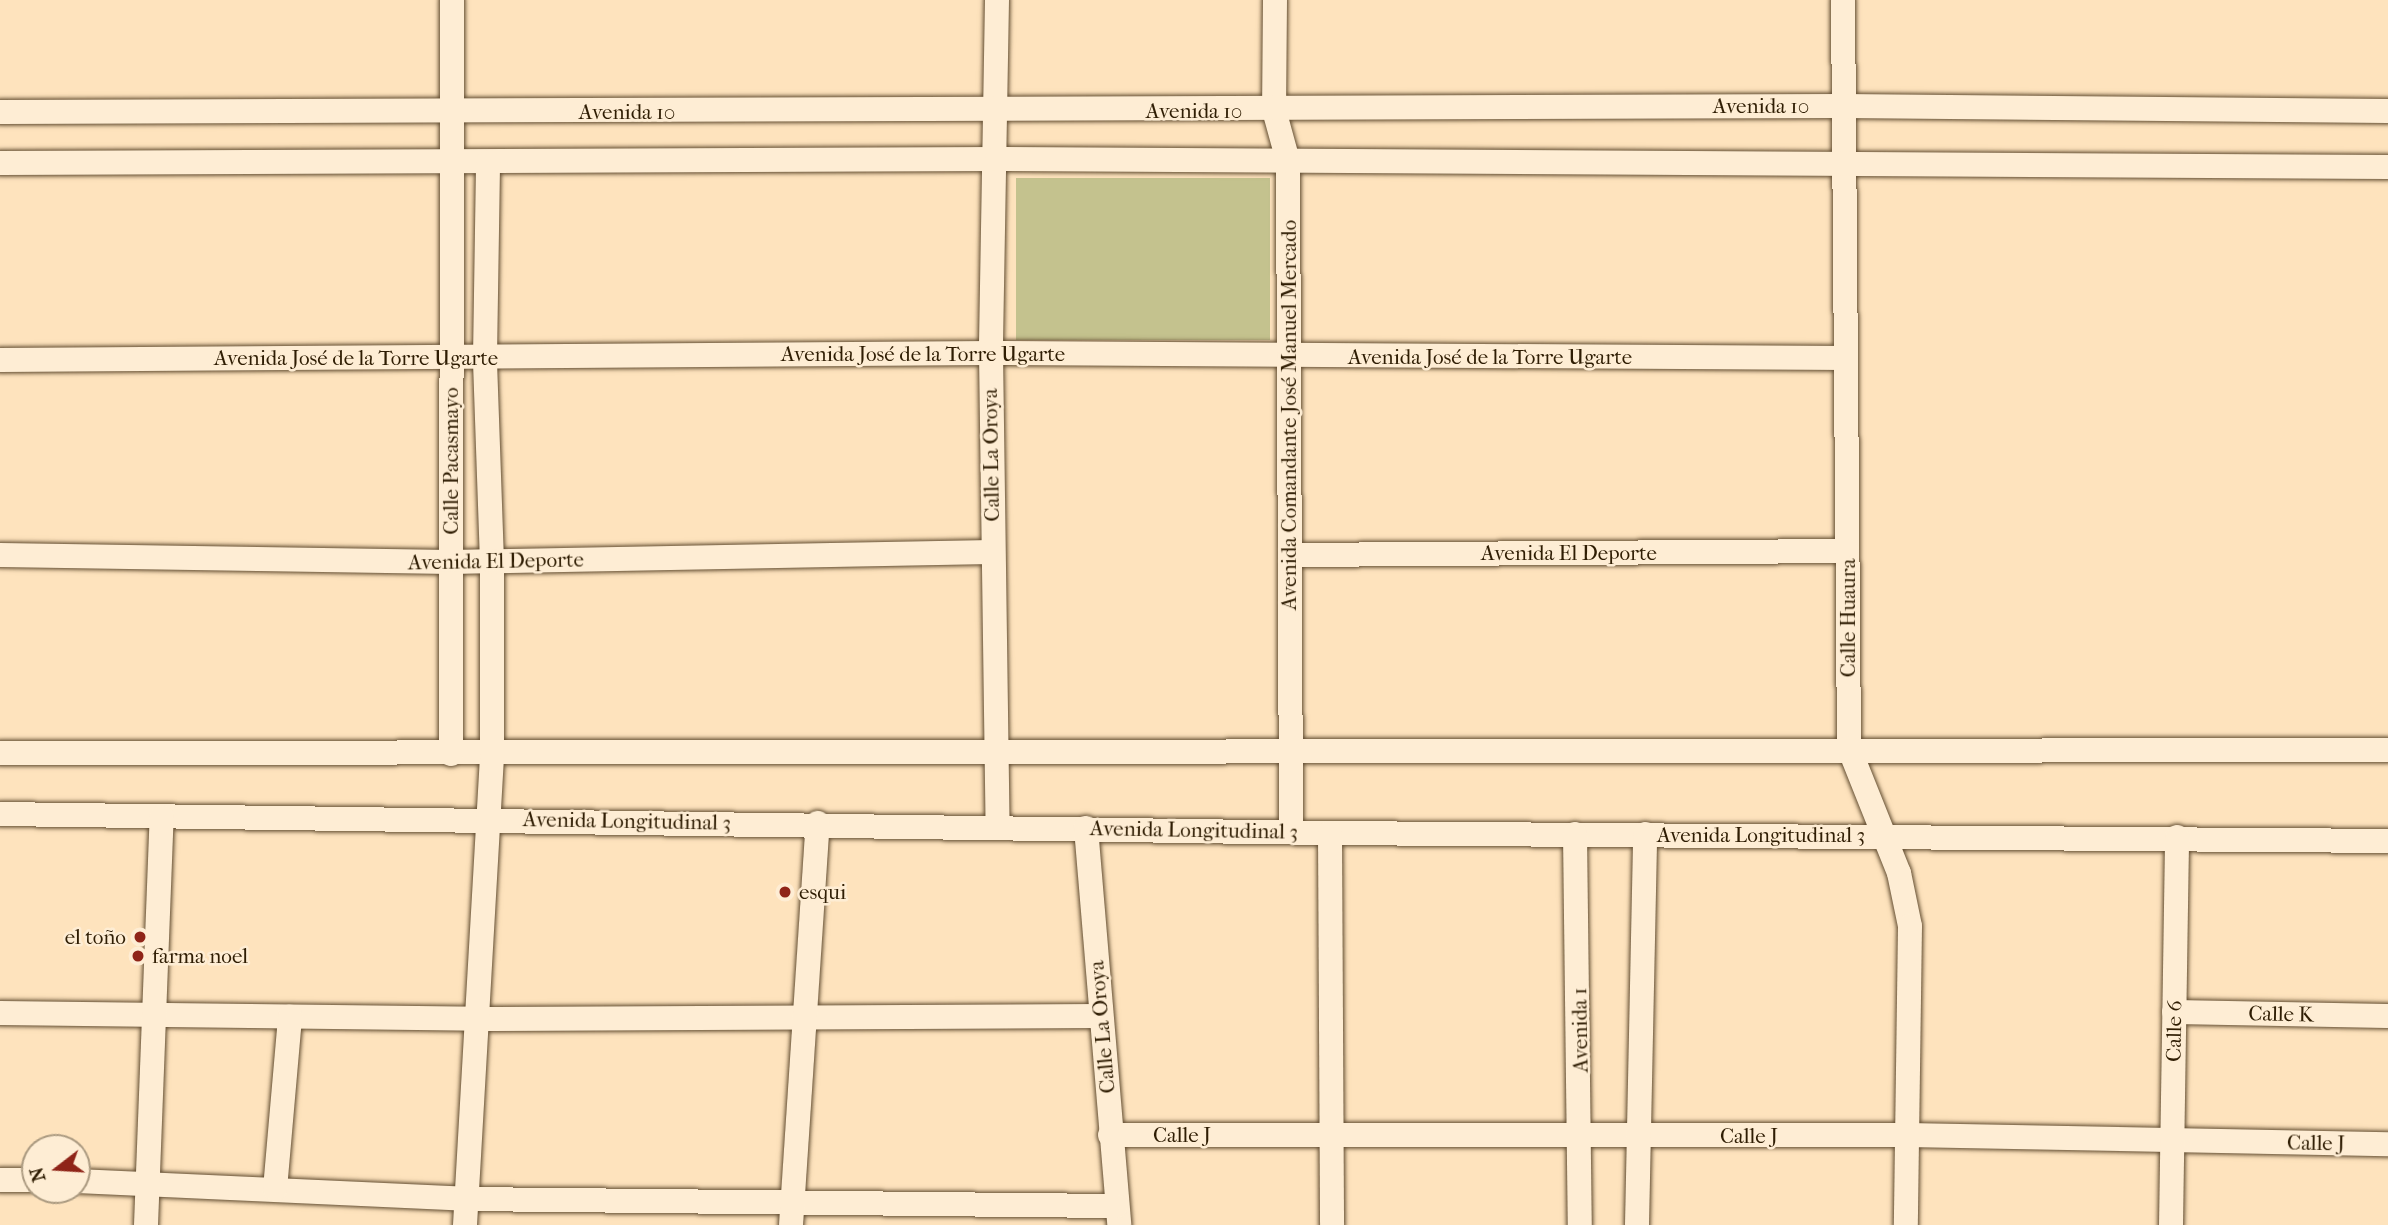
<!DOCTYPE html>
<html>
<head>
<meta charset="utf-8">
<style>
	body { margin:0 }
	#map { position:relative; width:2388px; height:1225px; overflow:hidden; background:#fee3bd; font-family:"IM FELL French Canon",serif }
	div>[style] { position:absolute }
	.green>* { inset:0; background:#c4c28e; transform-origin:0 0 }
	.roads { filter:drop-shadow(0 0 2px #634e32) drop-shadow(0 0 2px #634e32) }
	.minor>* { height:24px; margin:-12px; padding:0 12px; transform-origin:12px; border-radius:12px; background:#feedd4 }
	.dots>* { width:19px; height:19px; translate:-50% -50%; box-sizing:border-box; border:4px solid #feedd4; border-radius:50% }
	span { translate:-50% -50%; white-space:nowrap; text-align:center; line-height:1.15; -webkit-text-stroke:5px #feedd4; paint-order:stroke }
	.street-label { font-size:21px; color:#2f1d03 }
	.poi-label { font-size:21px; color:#2f1d03 }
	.left { translate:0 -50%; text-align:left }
	.right { translate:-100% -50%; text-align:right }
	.north { position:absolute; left:21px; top:1134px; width:70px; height:70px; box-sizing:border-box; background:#feedd4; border:2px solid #ab9a80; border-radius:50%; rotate:253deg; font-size:19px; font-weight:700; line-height:28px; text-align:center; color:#2f1d03 }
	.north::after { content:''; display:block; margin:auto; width:24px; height:32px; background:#8f2418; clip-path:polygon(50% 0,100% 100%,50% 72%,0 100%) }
</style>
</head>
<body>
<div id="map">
	<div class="green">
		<i style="left:1016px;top:178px;width:254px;height:162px"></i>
	</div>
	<div class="roads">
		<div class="minor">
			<i style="left:997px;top:0;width:353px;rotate:91deg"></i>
			<i style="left:991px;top:353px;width:473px;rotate:89.2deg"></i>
			<i style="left:1275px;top:0;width:110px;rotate:90.5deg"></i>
			<i style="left:1274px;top:110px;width:53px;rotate:74.6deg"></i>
			<i style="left:1288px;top:161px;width:671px;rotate:89.74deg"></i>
			<i style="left:1843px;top:0;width:748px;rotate:89.54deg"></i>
			<i style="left:1849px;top:748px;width:135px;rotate:68.2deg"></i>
			<i style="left:1899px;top:873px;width:54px;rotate:78.3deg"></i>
			<i style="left:1910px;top:926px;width:299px;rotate:90.8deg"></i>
			<i style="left:0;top:112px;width:1843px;rotate:-0.19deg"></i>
			<i style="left:1843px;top:106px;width:545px;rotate:0.53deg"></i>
			<i style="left:0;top:163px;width:997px;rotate:-0.23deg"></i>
			<i style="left:997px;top:159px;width:1391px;rotate:0.33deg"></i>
			<i style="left:0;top:360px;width:991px;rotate:-0.4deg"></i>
			<i style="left:991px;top:353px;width:855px;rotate:0.34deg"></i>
			<i style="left:0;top:555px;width:451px;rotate:0.9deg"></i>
			<i style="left:451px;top:562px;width:541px;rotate:-1.06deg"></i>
			<i style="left:1290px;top:555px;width:557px;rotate:-0.41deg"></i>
			<i style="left:0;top:753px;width:2388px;rotate:-0.07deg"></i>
			<i style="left:451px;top:754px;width:754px;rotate:-89.92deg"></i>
			<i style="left:0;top:814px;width:1330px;rotate:0.82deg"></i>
			<i style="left:1330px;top:833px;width:1058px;rotate:0.43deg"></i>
			<i style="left:1086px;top:828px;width:398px;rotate:85.2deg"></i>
			<i style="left:1330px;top:833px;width:392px;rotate:89.7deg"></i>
			<i style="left:1575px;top:834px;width:391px;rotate:89.3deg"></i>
			<i style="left:2174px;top:1012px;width:214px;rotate:1.1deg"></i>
			<i style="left:0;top:1013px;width:479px;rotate:0.7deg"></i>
			<i style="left:479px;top:1019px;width:622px;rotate:-0.28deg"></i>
			<i style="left:1110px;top:1135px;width:797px"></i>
			<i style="left:1907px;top:1135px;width:481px;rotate:1.1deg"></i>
			<i style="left:0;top:1180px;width:35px"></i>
			<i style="left:77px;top:1181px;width:389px;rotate:2.6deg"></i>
			<i style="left:466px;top:1199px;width:650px;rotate:0.62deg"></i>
			<i style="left:275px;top:1189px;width:173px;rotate:-85deg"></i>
			<i style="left:146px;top:1225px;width:408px;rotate:-87.8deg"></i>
			<i style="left:465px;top:1225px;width:472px;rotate:-86.7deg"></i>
			<i style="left:492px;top:754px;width:192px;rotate:-90deg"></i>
			<i style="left:492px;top:562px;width:205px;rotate:-92deg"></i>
			<i style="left:485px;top:357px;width:195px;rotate:-89.1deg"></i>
			<i style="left:791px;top:1225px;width:403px;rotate:-86.2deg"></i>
			<i style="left:1637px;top:1225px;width:391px;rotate:-88.8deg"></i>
			<i style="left:2171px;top:1225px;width:388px;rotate:-89.1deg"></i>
		</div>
	</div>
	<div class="dots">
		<i style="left:785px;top:892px;background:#8f2418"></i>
		<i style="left:140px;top:937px;background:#8f2418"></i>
		<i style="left:138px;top:956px;background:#8f2418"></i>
	</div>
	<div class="street-label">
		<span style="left:1761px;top:106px">Avenida 10</span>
		<span style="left:1194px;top:111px">Avenida 10</span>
		<span style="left:627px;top:112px">Avenida 10</span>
		<span style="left:923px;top:354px">Avenida José de la Torre Ugarte</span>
		<span style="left:1490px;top:357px">Avenida José de la Torre Ugarte</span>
		<span style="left:356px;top:358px">Avenida José de la Torre Ugarte</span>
		<span style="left:1289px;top:415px;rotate:-90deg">Avenida Comandante José Manuel Mercado</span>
		<span style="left:991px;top:455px;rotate:-91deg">Calle La Oroya</span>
		<span style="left:451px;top:461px;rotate:-90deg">Calle Pacasmayo</span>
		<span style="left:1569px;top:553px">Avenida El Deporte</span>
		<span style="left:496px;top:561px;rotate:-1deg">Avenida El Deporte</span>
		<span style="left:1848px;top:618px;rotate:-90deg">Calle Huaura</span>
		<span style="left:627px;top:821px;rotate:1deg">Avenida Longitudinal 3</span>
		<span style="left:1194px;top:830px;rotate:1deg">Avenida Longitudinal 3</span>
		<span style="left:1761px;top:835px">Avenida Longitudinal 3</span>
		<span style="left:2281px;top:1014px;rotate:1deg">Calle K</span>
		<span style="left:1102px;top:1027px;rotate:-95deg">Calle La Oroya</span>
		<span style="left:1580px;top:1030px;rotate:-91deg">Avenida 1</span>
		<span style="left:2174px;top:1031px;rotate:-89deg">Calle 6</span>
		<span style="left:1182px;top:1135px">Calle J</span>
		<span style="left:1749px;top:1136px">Calle J</span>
		<span style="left:2316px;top:1143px;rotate:1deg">Calle J</span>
	</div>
	<div class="poi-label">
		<span class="left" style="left:799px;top:892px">esqui</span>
		<span class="right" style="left:126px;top:937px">el toño</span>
		<span class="left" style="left:152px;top:956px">farma noel</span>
	</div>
	<div class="north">N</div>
</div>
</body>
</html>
